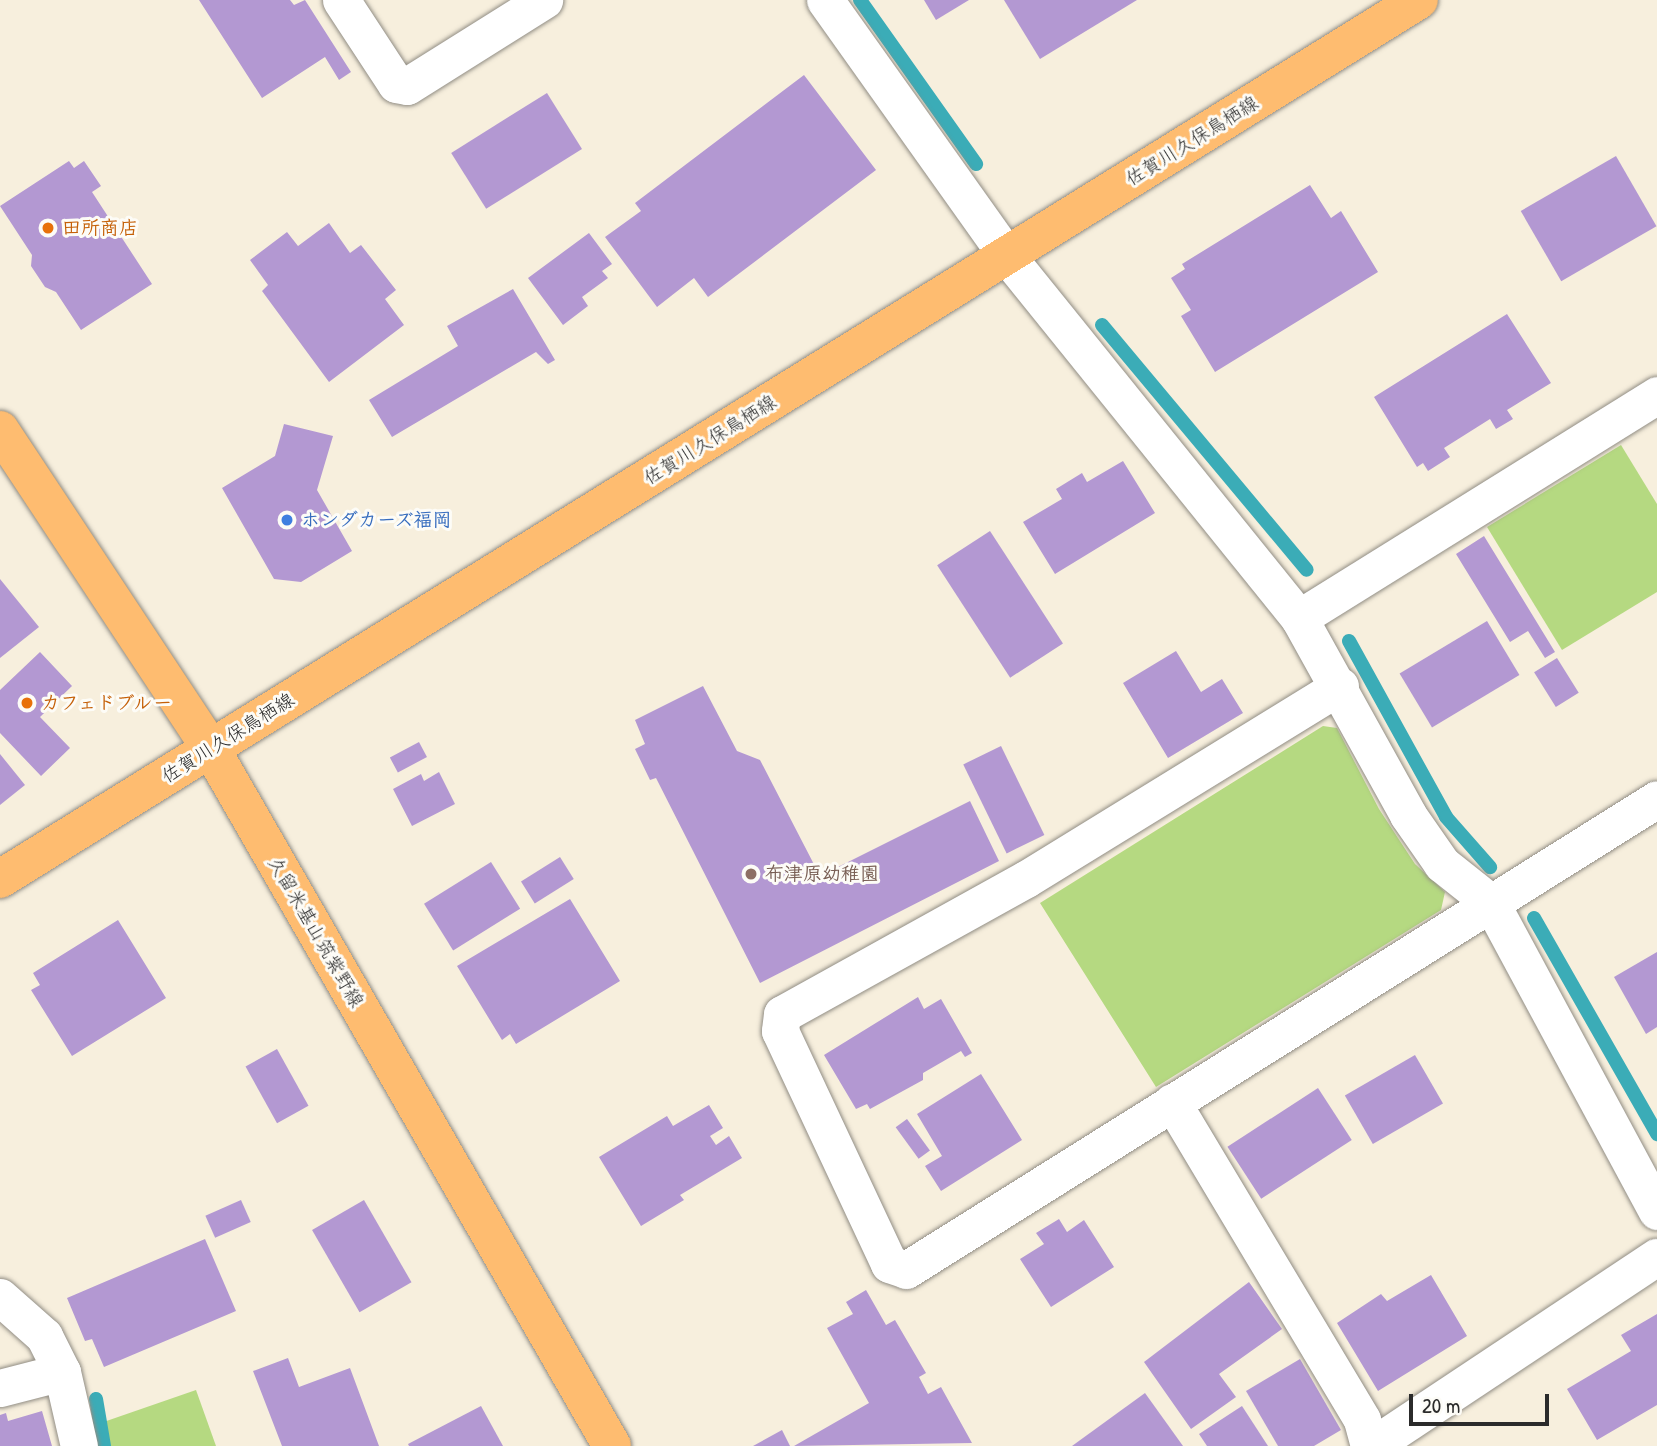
<!DOCTYPE html>
<html>
<head>
<meta charset="utf-8">
<style>
	body { margin:0 }
	#map { position:relative; width:1657px; height:1446px; overflow:hidden; background:#f7efdd; font-family:"Patrick Hand","Klee One",sans-serif }
	div>[style] { position:absolute }
	.green>* { inset:0; background:#b5d981 }
	.stream>* { height:14px; margin:-7px; padding:0 7px; transform-origin:7px; border-radius:7px; background:#3bacb7 }
	.building>* { inset:0; background:#b398d2; transform-origin:0 0 }
	.roads { filter:drop-shadow(0 0 2px #918d84) drop-shadow(0 0 2px #918d84) }
	.street>* { height:37px; margin:-18.5px; padding:0 18.5px; transform-origin:18.5px; border-radius:18.5px; background:#fff }
	.primary>* { height:38px; margin:-19px; padding:0 19px; transform-origin:19px; border-radius:19px; background:#febc70 }
	.dots>* { width:19px; height:19px; translate:-50% -50%; box-sizing:border-box; border:4px solid #fdfcf7; border-radius:50% }
	span { translate:-50% -50%; white-space:nowrap; text-align:center; line-height:1.15; -webkit-text-stroke:6px #fdfcf7; paint-order:stroke }
	.street-label { font-size:19px; color:#2b2b2b }
	.food-label { font-size:19px; color:#c56008; font-weight:700 }
	.left { translate:0 -50%; text-align:left }
	.shop-label { font-size:19px; color:#366cbe; font-weight:700 }
	.education-label { font-size:19px; color:#785e54; font-weight:700 }
	.scale { position:absolute; left:1409px; top:1394px; width:140px; height:32px; box-sizing:border-box; border:4px solid #2b2b2b; border-top:0; padding-left:9px; font-size:21px; line-height:24px; white-space:nowrap; color:#2b2b2b; -webkit-text-stroke:5px #fdfcf7; paint-order:stroke }
</style>
</head>
<body>
<div id="map">
	<div class="green">
		<i style="clip-path:polygon(1621px 445px,1657px 504px,1657px 592px,1562px 650px,1487px 527px)"></i>
		<i style="clip-path:polygon(1323px 726px,1337px 728px,1379px 809px,1415px 864px,1445px 892px,1441px 910px,1156px 1087px,1040px 903px)"></i>
		<i style="clip-path:polygon(196px 1390px,216px 1446px,97px 1446px,92px 1426px)"></i>
	</div>
	<div class="stream">
		<i style="left:860px;top:0;width:201px;rotate:54.7deg"></i>
		<i style="left:1102px;top:325px;width:319px;rotate:50.1deg"></i>
		<i style="left:1349px;top:641px;width:201px;rotate:61.1deg"></i>
		<i style="left:1446px;top:817px;width:67px;rotate:48.7deg"></i>
		<i style="left:1534px;top:918px;width:249px;rotate:60.3deg"></i>
		<i style="left:96px;top:1399px;width:48px;rotate:80.3deg"></i>
	</div>
	<div class="building">
		<i style="clip-path:polygon(199px 0,290px 0,294px 5px,305px 0,351px 72px,339px 80px,325px 57px,262px 98px)"></i>
		<i style="clip-path:polygon(924px 0,969px 0,936px 20px)"></i>
		<i style="clip-path:polygon(1004px 0,1137px 0,1040px 59px)"></i>
		<i style="clip-path:polygon(804px 75px,876px 170px,708px 297px,694px 278px,657px 307px,605px 237px,641px 211px,635px 203px)"></i>
		<i style="left:547px;top:93px;width:66px;height:113px;rotate:58deg"></i>
		<i style="left:1616px;top:156px;width:81px;height:110px;rotate:60deg"></i>
		<i style="clip-path:polygon(69px 161px,74px 168px,84px 161px,101px 186px,92px 192px,152px 284px,81px 330px,56px 292px,45px 287px,31px 266px,32px 255px,0 206px)"></i>
		<i style="clip-path:polygon(1310px 185px,1331px 218px,1341px 211px,1378px 272px,1215px 372px,1181px 316px,1191px 310px,1171px 278px,1185px 269px,1182px 264px)"></i>
		<i style="clip-path:polygon(329px 223px,350px 253px,361px 245px,396px 290px,385px 299px,404px 325px,329px 382px,262px 291px,268px 285px,250px 260px,287px 232px,298px 246px)"></i>
		<i style="clip-path:polygon(589px 233px,612px 264px,602px 271px,608px 278px,582px 297px,588px 306px,563px 325px,528px 278px)"></i>
		<i style="clip-path:polygon(513px 289px,555px 360px,548px 364px,536px 352px,392px 437px,369px 400px,458px 346px,447px 326px)"></i>
		<i style="clip-path:polygon(1507px 314px,1551px 383px,1507px 410px,1513px 419px,1496px 429px,1490px 419px,1444px 448px,1450px 457px,1428px 471px,1423px 463px,1417px 467px,1374px 397px)"></i>
		<i style="clip-path:polygon(284px 424px,333px 436px,317px 490px,352px 551px,301px 582px,274px 579px,222px 488px,275px 456px)"></i>
		<i style="clip-path:polygon(1123px 461px,1155px 513px,1055px 574px,1023px 522px,1062px 499px,1056px 489px,1082px 473px,1087px 482px)"></i>
		<i style="left:990px;top:531px;width:134px;height:63px;rotate:57deg"></i>
		<i style="clip-path:polygon(1484px 536px,1555px 652px,1545px 658px,1528px 631px,1510px 642px,1456px 554px)"></i>
		<i style="clip-path:polygon(0 579px,39px 627px,0 658px)"></i>
		<i style="left:1487px;top:621px;width:63px;height:102px;rotate:59deg"></i>
		<i style="clip-path:polygon(1176px 651px,1201px 692px,1222px 679px,1243px 713px,1168px 758px,1123px 683px)"></i>
		<i style="clip-path:polygon(40px 652px,72px 686px,40px 717px,70px 748px,41px 776px,0 733px,0 690px)"></i>
		<i style="left:1557px;top:658px;width:41px;height:27px;rotate:58deg"></i>
		<i style="clip-path:polygon(703px 686px,737px 751px,760px 760px,820px 876px,970px 801px,999px 861px,760px 983px,656px 778px,650px 780px,635px 749px,645px 744px,635px 720px)"></i>
		<i style="left:419px;top:742px;width:17px;height:33px;rotate:62deg"></i>
		<i style="left:1001px;top:746px;width:99px;height:42px;rotate:64deg"></i>
		<i style="clip-path:polygon(0 754px,25px 785px,0 805px)"></i>
		<i style="clip-path:polygon(439px 772px,455px 804px,412px 826px,393px 789px,421px 774px,424px 781px)"></i>
		<i style="left:560px;top:857px;width:26px;height:46px;rotate:58deg"></i>
		<i style="left:491px;top:862px;width:55px;height:79px;rotate:58deg"></i>
		<i style="clip-path:polygon(570px 899px,620px 981px,516px 1044px,510px 1034px,502px 1040px,457px 966px)"></i>
		<i style="clip-path:polygon(118px 920px,166px 998px,72px 1056px,31px 990px,40px 985px,33px 973px)"></i>
		<i style="clip-path:polygon(1657px 952px,1657px 1027px,1646px 1034px,1614px 977px)"></i>
		<i style="clip-path:polygon(918px 997px,924px 1009px,941px 999px,972px 1053px,965px 1057px,961px 1051px,923px 1073px,923px 1080px,870px 1109px,867px 1104px,856px 1109px,824px 1055px)"></i>
		<i style="left:277px;top:1049px;width:65px;height:36px;rotate:61deg"></i>
		<i style="left:1415px;top:1055px;width:56px;height:81px;rotate:60deg"></i>
		<i style="clip-path:polygon(981px 1074px,1022px 1140px,941px 1191px,925px 1166px,942px 1156px,917px 1114px)"></i>
		<i style="left:1318px;top:1088px;width:62px;height:108px;rotate:57deg"></i>
		<i style="clip-path:polygon(709px 1105px,723px 1128px,710px 1136px,716px 1145px,729px 1136px,742px 1158px,680px 1195px,684px 1200px,641px 1226px,599px 1157px,667px 1116px,673px 1126px)"></i>
		<i style="left:907px;top:1119px;width:39px;height:14px;rotate:54deg"></i>
		<i style="left:241px;top:1200px;width:24px;height:39px;rotate:66deg"></i>
		<i style="left:364px;top:1200px;width:95px;height:60px;rotate:60deg"></i>
		<i style="clip-path:polygon(1059px 1219px,1067px 1232px,1084px 1220px,1114px 1267px,1051px 1307px,1020px 1259px,1044px 1244px,1036px 1233px)"></i>
		<i style="clip-path:polygon(205px 1239px,236px 1311px,104px 1367px,92px 1339px,85px 1341px,67px 1298px)"></i>
		<i style="clip-path:polygon(1431px 1275px,1467px 1336px,1378px 1391px,1337px 1323px,1381px 1294px,1387px 1301px)"></i>
		<i style="clip-path:polygon(1249px 1282px,1282px 1329px,1219px 1374px,1236px 1397px,1191px 1429px,1144px 1362px)"></i>
		<i style="clip-path:polygon(866px 1290px,886px 1325px,895px 1320px,926px 1373px,919px 1377px,928px 1394px,941px 1387px,972px 1443px,794px 1446px,869px 1403px,827px 1328px,853px 1314px,846px 1302px)"></i>
		<i style="clip-path:polygon(1657px 1314px,1657px 1405px,1597px 1440px,1567px 1389px,1631px 1351px,1621px 1335px)"></i>
		<i style="clip-path:polygon(288px 1358px,299px 1387px,350px 1368px,379px 1446px,282px 1446px,253px 1371px)"></i>
		<i style="clip-path:polygon(1300px 1359px,1341px 1430px,1314px 1446px,1278px 1446px,1246px 1391px)"></i>
		<i style="clip-path:polygon(1145px 1393px,1183px 1446px,1072px 1446px)"></i>
		<i style="clip-path:polygon(481px 1406px,503px 1446px,409px 1446px,408px 1444px)"></i>
		<i style="clip-path:polygon(1242px 1406px,1268px 1446px,1207px 1446px,1199px 1434px)"></i>
		<i style="clip-path:polygon(42px 1411px,52px 1446px,0 1446px,0 1415px,6px 1413px,8px 1421px)"></i>
		<i style="clip-path:polygon(782px 1430px,790px 1446px,753px 1446px)"></i>
	</div>
	<div class="roads">
		<div class="street">
			<i style="left:341px;top:0;width:100px;rotate:56.8deg"></i>
			<i style="left:396px;top:84px;width:11px;rotate:10deg"></i>
			<i style="left:407px;top:86px;width:162px;rotate:-32.1deg"></i>
			<i style="left:825px;top:0;width:314px;rotate:54.6deg"></i>
			<i style="left:1007px;top:256px;width:465px;rotate:51.1deg"></i>
			<i style="left:1299px;top:618px;width:225px;rotate:61deg"></i>
			<i style="left:1408px;top:815px;width:60px;rotate:55.2deg"></i>
			<i style="left:1442px;top:864px;width:63px;rotate:38.5deg"></i>
			<i style="left:1491px;top:903px;width:350px;rotate:61.7deg"></i>
			<i style="left:1299px;top:618px;width:422px;rotate:-31.9deg"></i>
			<i style="left:1340px;top:686px;width:369px;rotate:148.4deg"></i>
			<i style="left:1026px;top:879px;width:279px;rotate:151deg"></i>
			<i style="left:782px;top:1014px;width:17px;rotate:97deg"></i>
			<i style="left:780px;top:1031px;width:257px;rotate:64.9deg"></i>
			<i style="left:889px;top:1264px;width:18px;rotate:19deg"></i>
			<i style="left:906px;top:1270px;width:886px;rotate:-32.09deg"></i>
			<i style="left:1172px;top:1102px;width:370px;rotate:59.1deg"></i>
			<i style="left:1362px;top:1420px;width:27px;rotate:75deg"></i>
			<i style="left:0;top:1297px;width:59px;rotate:41.6deg"></i>
			<i style="left:44px;top:1336px;width:40px;rotate:63.4deg"></i>
			<i style="left:62px;top:1372px;width:76px;rotate:77.1deg"></i>
			<i style="left:0;top:1388px;width:64px;rotate:-14.5deg"></i>
			<i style="left:1372px;top:1446px;width:342px;rotate:-33.6deg"></i>
		</div>
		<div class="primary">
			<i style="left:0;top:430px;width:382px;rotate:56.5deg"></i>
			<i style="left:211px;top:749px;width:804px;rotate:60.09deg"></i>
			<i style="left:0;top:879px;width:1669px;rotate:-31.78deg"></i>
		</div>
	</div>
	<div class="dots">
		<i style="left:48px;top:228px;background:#e8710a"></i>
		<i style="left:287px;top:520px;background:#3f7fe0"></i>
		<i style="left:27px;top:703px;background:#e8710a"></i>
		<i style="left:751px;top:874px;background:#8d6e63"></i>
	</div>
	<div class="street-label">
		<span style="left:1192px;top:141px;rotate:-32deg">佐賀川久保鳥栖線</span>
		<span style="left:710px;top:440px;rotate:-32deg">佐賀川久保鳥栖線</span>
		<span style="left:228px;top:738px;rotate:-32deg">佐賀川久保鳥栖線</span>
		<span style="left:316px;top:932px;rotate:60deg">久留米基山筑紫野線</span>
	</div>
	<div class="food-label">
		<span class="left" style="left:62px;top:228px">田所商店</span>
		<span class="left" style="left:41px;top:703px">カフェドブルー</span>
	</div>
	<div class="shop-label">
		<span class="left" style="left:301px;top:520px">ホンダカーズ福岡</span>
	</div>
	<div class="education-label">
		<span class="left" style="left:765px;top:874px">布津原幼稚園</span>
	</div>
	<div class="scale">20 m</div>
</div>
</body>
</html>
